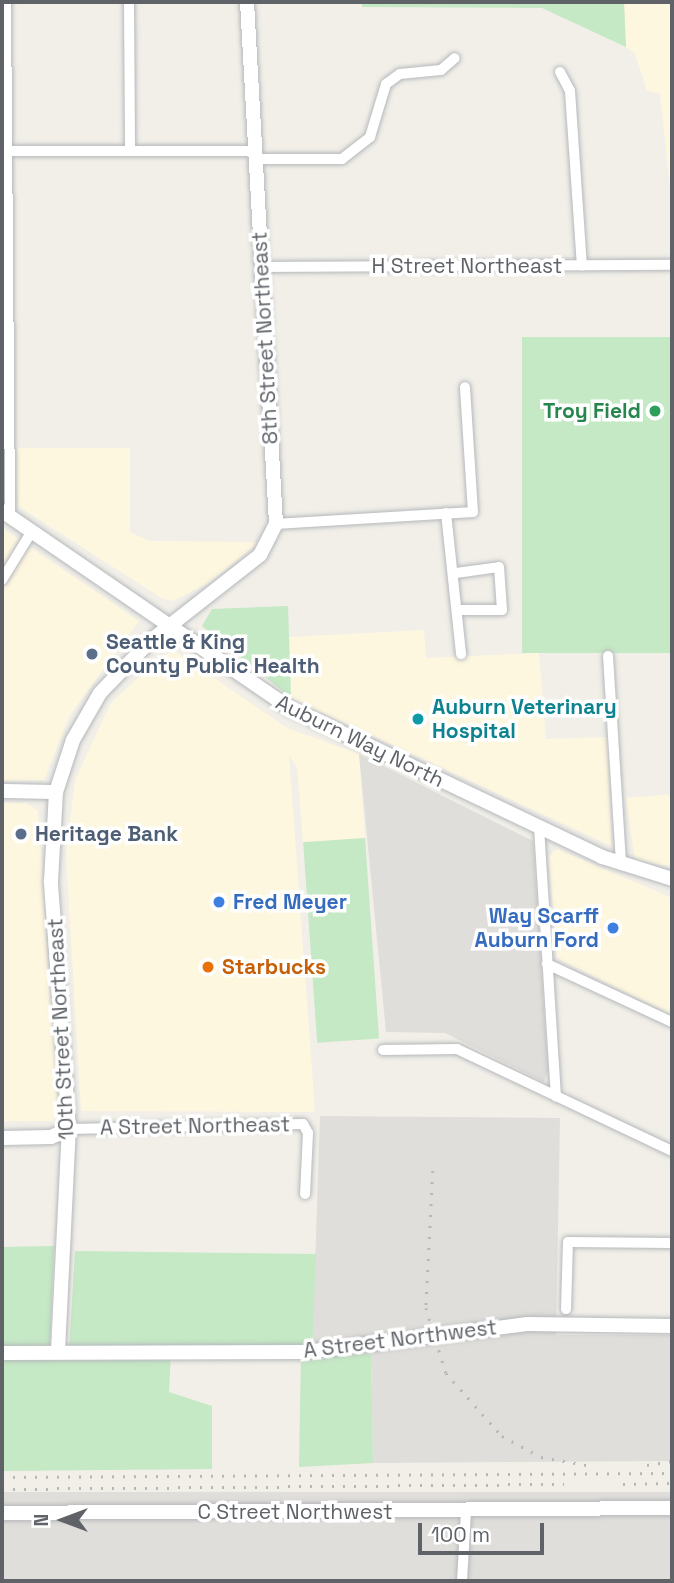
<!DOCTYPE html>
<html>
<head>
<meta charset="utf-8">
<style>
	body { margin:0 }
	#map { position:relative; width:674px; height:1583px; overflow:hidden; background:#f1efe8; font-family:"Space Grotesk",sans-serif }
	div>[style] { position:absolute }
	.commercial>* { inset:0; background:#fef7e0 }
	.industrial>* { inset:0; background:#e0deda; transform-origin:0 0 }
	.green>* { inset:0; background:#c5e8c5; transform-origin:0 0 }
	.roads { filter:drop-shadow(0 0 2px #b5b8bc) drop-shadow(0 0 2px #b5b8bc) }
	.street>* { height:10px; margin:-5px; padding:0 5px; transform-origin:5px; border-radius:5px; background:#fff }
	.secondary>* { height:14px; margin:-7px; padding:0 7px; transform-origin:7px; border-radius:7px; background:#fff }
	.rail>* { height:2.5px; margin-top:-1.25px; transform-origin:0; background:repeating-linear-gradient(90deg,#b6b7b8 0 2px,transparent 0 11px) }
	.dots>* { width:19px; height:19px; translate:-50% -50%; box-sizing:border-box; border:4px solid #fff; border-radius:50% }
	span { translate:-50% -50%; white-space:nowrap; text-align:center; line-height:1.15; -webkit-text-stroke:7px #fff; paint-order:stroke }
	.street-label { font-size:21px; color:#5f6368 }
	.leisure-label { font-size:21px; color:#27864d; font-weight:700 }
	.right { translate:-100% -50%; text-align:right }
	.service-label { font-size:21px; color:#4e5e75; font-weight:700 }
	.left { translate:0 -50%; text-align:left }
	.culture-label { font-size:21px; color:#0d838f; font-weight:700 }
	.shop-label { font-size:21px; color:#366cbe; font-weight:700 }
	.food-label { font-size:21px; color:#c56008; font-weight:700 }
	.frame { position:absolute; inset:0; border:4px solid #5f6368; pointer-events:none }
	.north { position:absolute; left:28px; top:1485px; width:70px; height:70px; -webkit-text-stroke:5px #fff; paint-order:stroke; rotate:270deg; font-size:19px; font-weight:700; line-height:28px; text-align:center; color:#5f6368 }
	.north::after { content:''; display:block; margin:auto; width:24px; height:32px; background:#5f6368; clip-path:polygon(50% 0,100% 100%,50% 72%,0 100%) }
	.scale { position:absolute; left:418px; top:1523px; width:126px; height:32px; box-sizing:border-box; border:4px solid #5f6368; border-top:0; padding-left:9px; font-size:21px; line-height:24px; white-space:nowrap; color:#5f6368; -webkit-text-stroke:5px #fff; paint-order:stroke }
</style>
</head>
<body>
<div id="map">
	<div class="commercial">
		<i style="clip-path:polygon(624px 2px,672px 2px,672px 206px,660px 93px,647px 91px,635px 54px,626px 47px)"></i>
		<i style="clip-path:polygon(17px 448px,130px 448px,130px 532px,149px 541px,259px 542px,210px 582px,173px 601px,163px 599px,18px 506px)"></i>
		<i style="clip-path:polygon(2px 528px,139px 621px,70px 715px,44px 780px,2px 781px)"></i>
		<i style="clip-path:polygon(424px 630px,426px 658px,539px 653px,546px 739px,608px 737px,611px 846px,291px 698px,289px 637px)"></i>
		<i style="clip-path:polygon(175px 651px,287px 728px,359px 754px,365px 838px,303px 842px,297px 767px,289px 755px,315px 1112px,81px 1111px,66px 855px,75px 780px,111px 703px,163px 655px)"></i>
		<i style="clip-path:polygon(672px 794px,672px 867px,635px 860px,626px 798px)"></i>
		<i style="clip-path:polygon(2px 803px,27px 803px,38px 811px,58px 1113px,52px 1121px,2px 1121px)"></i>
		<i style="clip-path:polygon(557px 849px,672px 898px,672px 1015px,557px 958px,549px 856px)"></i>
	</div>
	<div class="industrial">
		<i style="clip-path:polygon(359px 754px,533px 841px,548px 1071px,544px 1082px,445px 1033px,386px 1032px)"></i>
		<i style="clip-path:polygon(320px 1116px,560px 1118px,556px 1335px,672px 1335px,672px 1461px,373px 1463px,371px 1354px,312px 1357px)"></i>
		<i style="left:672px;top:1492px;width:89px;height:670px;rotate:90deg"></i>
	</div>
	<div class="green">
		<i style="clip-path:polygon(362px 2px,624px 2px,626px 47px,542px 8px,362px 7px)"></i>
		<i style="left:522px;top:337px;width:150px;height:316px"></i>
		<i style="clip-path:polygon(288px 606px,291px 696px,291px 698px,202px 626px,212px 609px)"></i>
		<i style="left:365px;top:838px;width:201px;height:62px;rotate:86deg"></i>
		<i style="clip-path:polygon(54px 1246px,50px 1350px,69px 1351px,75px 1251px,316px 1254px,312px 1357px,371px 1354px,373px 1463px,299px 1467px,301px 1352px,171px 1352px,169px 1392px,212px 1406px,212px 1469px,2px 1471px,2px 1247px)"></i>
	</div>
	<div class="roads">
		<div class="street">
			<i style="left:6px;top:2px;width:513px;rotate:89.55deg"></i>
			<i style="left:129px;top:2px;width:149px;rotate:89.6deg"></i>
			<i style="left:560px;top:72px;width:21px;rotate:62deg"></i>
			<i style="left:570px;top:91px;width:175px;rotate:86.1deg"></i>
			<i style="left:2px;top:151px;width:246px"></i>
			<i style="left:248px;top:151px;width:16px;rotate:30deg"></i>
			<i style="left:262px;top:159px;width:80px"></i>
			<i style="left:342px;top:159px;width:36px;rotate:-38deg"></i>
			<i style="left:370px;top:137px;width:55px;rotate:-73.2deg"></i>
			<i style="left:386px;top:84px;width:17px;rotate:-36deg"></i>
			<i style="left:400px;top:74px;width:41px;rotate:-5.6deg"></i>
			<i style="left:441px;top:70px;width:18px;rotate:-41deg"></i>
			<i style="left:262px;top:267px;width:410px;rotate:-0.3deg"></i>
			<i style="left:446px;top:513px;width:142px;rotate:83.9deg"></i>
			<i style="left:276px;top:524px;width:197px;rotate:-3.5deg"></i>
			<i style="left:473px;top:512px;width:125px;rotate:-93.7deg"></i>
			<i style="left:456px;top:573px;width:43px;rotate:-7.9deg"></i>
			<i style="left:499px;top:567px;width:43px;rotate:86deg"></i>
			<i style="left:502px;top:610px;width:44px;rotate:180deg"></i>
			<i style="left:2px;top:580px;width:57px;rotate:-58.5deg"></i>
			<i style="left:608px;top:656px;width:209px;rotate:86.4deg"></i>
			<i style="left:539px;top:827px;width:270px;rotate:86.4deg"></i>
			<i style="left:547px;top:964px;width:138px;rotate:24.9deg"></i>
			<i style="left:383px;top:1050px;width:74px;rotate:-0.8deg"></i>
			<i style="left:457px;top:1049px;width:238px;rotate:25.4deg"></i>
			<i style="left:69px;top:1129px;width:234px;rotate:-1.2deg"></i>
			<i style="left:303px;top:1124px;width:10px;rotate:61deg"></i>
			<i style="left:308px;top:1133px;width:61px;rotate:92.8deg"></i>
			<i style="left:566px;top:1309px;width:67px;rotate:-88.3deg"></i>
			<i style="left:568px;top:1242px;width:104px;rotate:0.6deg"></i>
			<i style="left:462px;top:1581px;width:69px;rotate:-86.7deg"></i>
		</div>
		<div class="secondary">
			<i style="left:2px;top:511px;width:349px;rotate:34.4deg"></i>
			<i style="left:290px;top:708px;width:346px;rotate:25.5deg"></i>
			<i style="left:602px;top:857px;width:73px;rotate:17.4deg"></i>
			<i style="left:2px;top:791px;width:54px;rotate:1.1deg"></i>
			<i style="left:2px;top:1138px;width:49px;rotate:-1.2deg"></i>
			<i style="left:51px;top:1137px;width:20px;rotate:-24deg"></i>
			<i style="left:58px;top:1351px;width:222px;rotate:-87.2deg"></i>
			<i style="left:69px;top:1129px;width:249px;rotate:-94.2deg"></i>
			<i style="left:51px;top:881px;width:89px;rotate:-86.8deg"></i>
			<i style="left:56px;top:792px;width:55px;rotate:-71.9deg"></i>
			<i style="left:73px;top:740px;width:54px;rotate:-60.1deg"></i>
			<i style="left:100px;top:693px;width:71px;rotate:-46.1deg"></i>
			<i style="left:149px;top:642px;width:141px;rotate:-38.1deg"></i>
			<i style="left:260px;top:555px;width:35px;rotate:-63deg"></i>
			<i style="left:276px;top:524px;width:523px;rotate:-93.18deg"></i>
			<i style="left:2px;top:1353px;width:304px;rotate:-0.2deg"></i>
			<i style="left:306px;top:1352px;width:223px;rotate:-7.2deg"></i>
			<i style="left:527px;top:1324px;width:145px;rotate:0.8deg"></i>
			<i style="left:2px;top:1513px;width:670px;rotate:-0.43deg"></i>
		</div>
	</div>
	<div class="rail">
		<i style="left:433px;top:1171px;width:137px;rotate:92.9deg"></i>
		<i style="left:426px;top:1308px;width:68px;rotate:72.9deg"></i>
		<i style="left:446px;top:1373px;width:84px;rotate:48.4deg"></i>
		<i style="left:502px;top:1436px;width:44px;rotate:28.3deg"></i>
		<i style="left:541px;top:1457px;width:46px;rotate:10.1deg"></i>
		<i style="left:647px;top:1465px;width:25px;rotate:-9deg"></i>
		<i style="left:2px;top:1477px;width:670px;rotate:-0.34deg"></i>
		<i style="left:623px;top:1484px;width:49px;rotate:-1.2deg"></i>
		<i style="left:2px;top:1489px;width:562px;rotate:-0.51deg"></i>
	</div>
	<div class="dots">
		<i style="left:655px;top:411px;background:#2e9e5b"></i>
		<i style="left:92px;top:654px;background:#5c6f8a"></i>
		<i style="left:418px;top:719px;background:#0f9aa8"></i>
		<i style="left:21px;top:834px;background:#5c6f8a"></i>
		<i style="left:219px;top:902px;background:#3f7fe0"></i>
		<i style="left:613px;top:928px;background:#3f7fe0"></i>
		<i style="left:208px;top:967px;background:#e8710a"></i>
	</div>
	<div class="street-label">
		<span style="left:467px;top:266px">H Street Northeast</span>
		<span style="left:265px;top:338px;rotate:-93deg">8th Street Northeast</span>
		<span style="left:360px;top:741px;rotate:26deg">Auburn Way North</span>
		<span style="left:61px;top:1029px;rotate:-93deg">10th Street Northeast</span>
		<span style="left:195px;top:1126px;rotate:-1deg">A Street Northeast</span>
		<span style="left:400px;top:1339px;rotate:-7deg">A Street Northwest</span>
		<span style="left:295px;top:1512px">C Street Northwest</span>
	</div>
	<div class="leisure-label">
		<span class="right" style="left:641px;top:411px">Troy Field</span>
	</div>
	<div class="service-label">
		<span class="left" style="left:106px;top:654px">Seattle &amp; King<br>County Public Health</span>
		<span class="left" style="left:35px;top:834px">Heritage Bank</span>
	</div>
	<div class="culture-label">
		<span class="left" style="left:432px;top:719px">Auburn Veterinary<br>Hospital</span>
	</div>
	<div class="shop-label">
		<span class="left" style="left:233px;top:902px">Fred Meyer</span>
		<span class="right" style="left:599px;top:928px">Way Scarff<br>Auburn Ford</span>
	</div>
	<div class="food-label">
		<span class="left" style="left:222px;top:967px">Starbucks</span>
	</div>
	<div class="frame"></div>
	<div class="north">N</div>
	<div class="scale">100 m</div>
</div>
</body>
</html>
